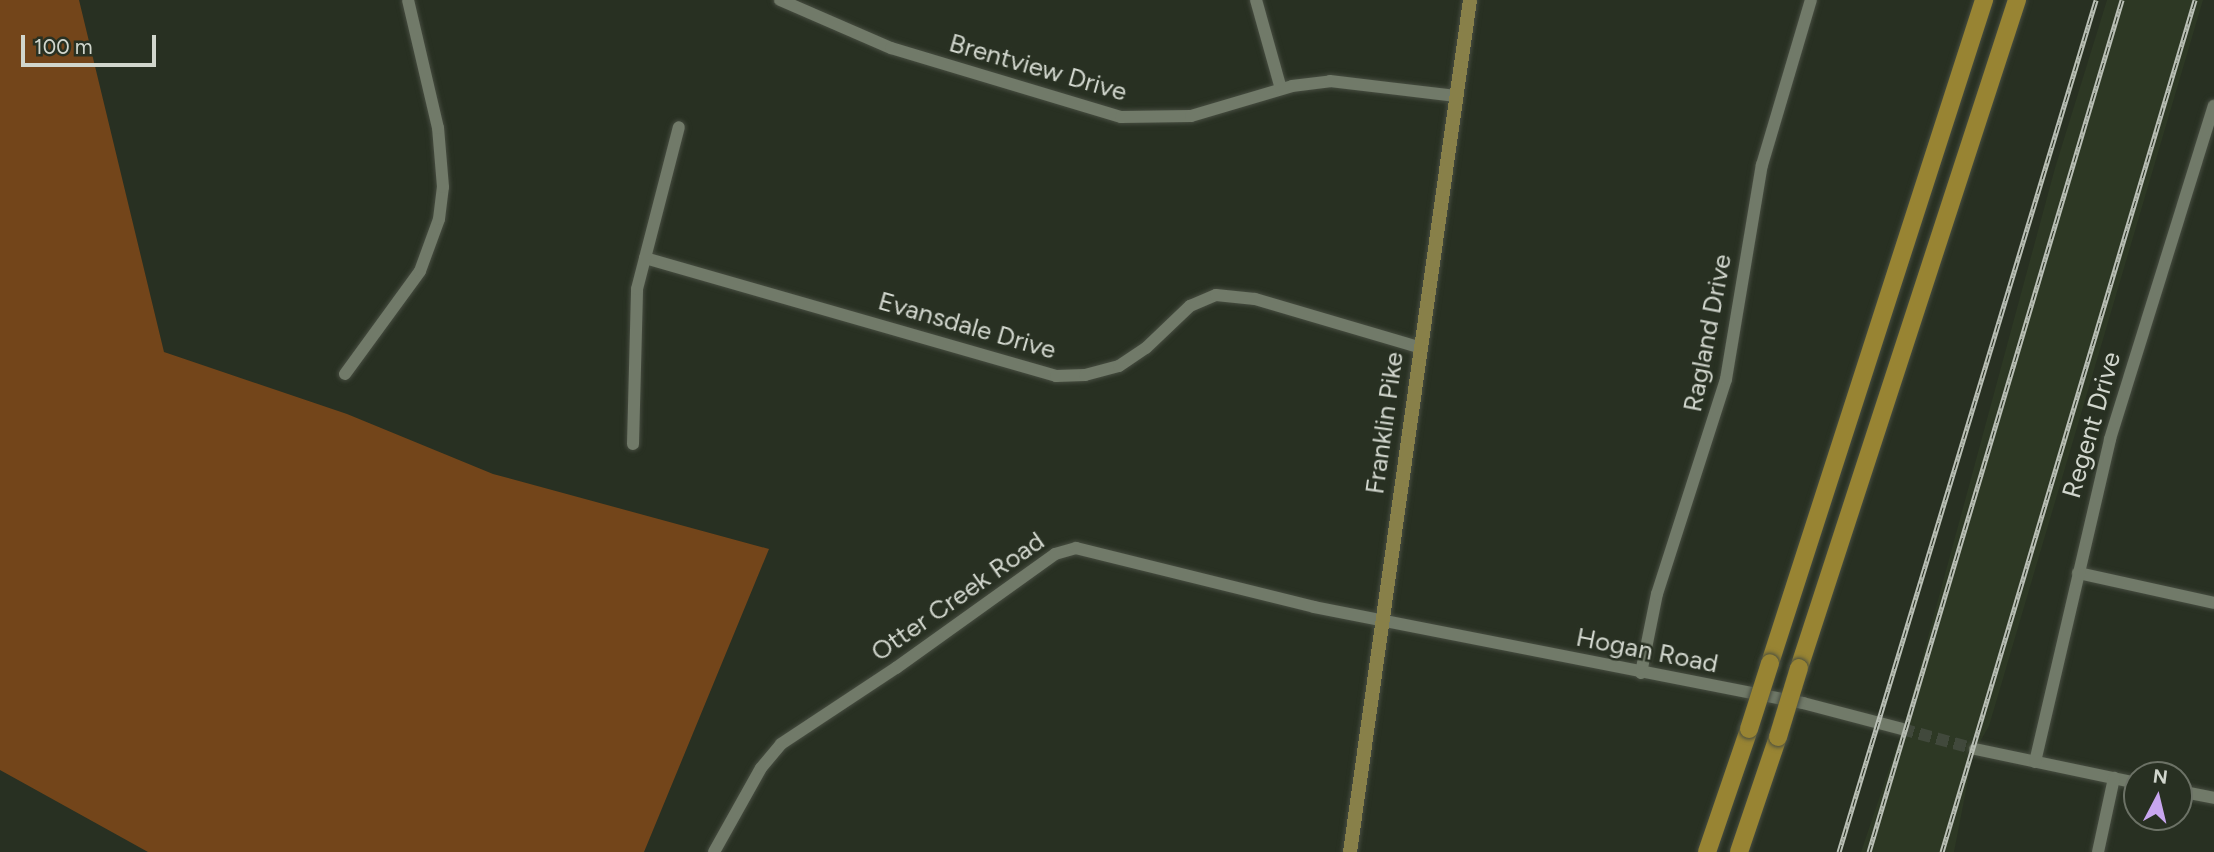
<!DOCTYPE html>
<html>
<head>
<meta charset="utf-8">
<style>
	body { margin:0 }
	#map { position:relative; width:2214px; height:852px; overflow:hidden; background:#283022; font-family:Figtree,sans-serif }
	div>[style] { position:absolute }
	.built>* { inset:0; background:#2d3824 }
	.forest>* { inset:0; background:#73451a }
	.minor-tunnel>* { height:12px; margin-top:-6px; transform-origin:0; background:repeating-linear-gradient(90deg,#41493c 0 12px,transparent 0 18px) }
	.roads { filter:drop-shadow(0 0 2px #474d41) drop-shadow(0 0 2px #474d41) }
	.minor>* { height:12px; margin:-6px; padding:0 6px; transform-origin:6px; border-radius:6px; background:#717a69 }
	.major>* { height:14px; margin:-7px; padding:0 7px; transform-origin:7px; border-radius:7px; background:#888049 }
	.highway>* { height:18px; margin:-9px; padding:0 9px; transform-origin:9px; border-radius:9px; background:#988433 }
	.rail>* { height:5px; margin-top:-2.5px; transform-origin:0; background:repeating-linear-gradient(90deg,#283022 0 8px,#bac0b6 0 16px); box-sizing:border-box; border-block:2px solid #bac0b6 }
	.bridges { filter:drop-shadow(0 0 2px #474d41) drop-shadow(0 0 2px #474d41) }
	.highway-bridge>* { height:18px; margin:-9px; padding:0 9px; transform-origin:9px; border-radius:9px; background:#988433 }
	span { translate:-50% -50%; white-space:nowrap; text-align:center; line-height:1.15; -webkit-text-stroke:5px #283022; paint-order:stroke }
	.street-label { font-size:26px; color:#d1d6cd }
	.north { position:absolute; left:2123px; top:761px; width:70px; height:70px; box-sizing:border-box; background:#283022; border:2px solid #6c7266; border-radius:50%; rotate:7deg; font-size:19px; font-weight:700; line-height:28px; text-align:center; color:#d1d6cd }
	.north::after { content:''; display:block; margin:auto; width:24px; height:32px; background:#c8a6ef; clip-path:polygon(50% 0,100% 100%,50% 72%,0 100%) }
	.scale { position:absolute; left:21px; top:35px; width:135px; height:32px; box-sizing:border-box; border:4px solid #d1d6cd; border-top:0; padding-left:9px; font-size:21px; line-height:24px; white-space:nowrap; color:#d1d6cd; -webkit-text-stroke:5px #283022; paint-order:stroke }
</style>
</head>
<body>
<div id="map">
	<div class="built">
		<i style="clip-path:polygon(2107px 0,2203px 0,1989px 726px,1973px 754px,1954px 852px,1861px 852px,1905px 722px,2055px 168px)"></i>
	</div>
	<div class="forest">
		<i style="clip-path:polygon(0 0,79px 0,164px 352px,347px 414px,493px 474px,769px 549px,644px 852px,148px 852px,0 770px)"></i>
	</div>
	<div class="minor-tunnel">
		<i style="left:1902px;top:729px;width:76px;rotate:15.3deg"></i>
	</div>
	<div class="roads">
		<div class="minor">
			<i style="left:780px;top:0;width:121px;rotate:23.4deg"></i>
			<i style="left:891px;top:48px;width:240px;rotate:16.7deg"></i>
			<i style="left:1121px;top:117px;width:70px;rotate:-0.8deg"></i>
			<i style="left:1191px;top:116px;width:105px;rotate:-16.5deg"></i>
			<i style="left:1292px;top:86px;width:38px;rotate:-7deg"></i>
			<i style="left:1330px;top:81px;width:127px;rotate:6.8deg"></i>
			<i style="left:1256px;top:0;width:92px;rotate:74.3deg"></i>
			<i style="left:645px;top:258px;width:428px;rotate:16deg"></i>
			<i style="left:1056px;top:376px;width:29px;rotate:-2deg"></i>
			<i style="left:1085px;top:375px;width:35px;rotate:-15deg"></i>
			<i style="left:1119px;top:366px;width:32px;rotate:-34deg"></i>
			<i style="left:1146px;top:348px;width:61px;rotate:-43.7deg"></i>
			<i style="left:1190px;top:306px;width:28px;rotate:-23deg"></i>
			<i style="left:1216px;top:295px;width:39px;rotate:6deg"></i>
			<i style="left:1255px;top:299px;width:173px;rotate:16.4deg"></i>
			<i style="left:345px;top:374px;width:127px;rotate:-53.9deg"></i>
			<i style="left:420px;top:271px;width:55px;rotate:-69.9deg"></i>
			<i style="left:439px;top:219px;width:32px;rotate:-83deg"></i>
			<i style="left:443px;top:187px;width:59px;rotate:-94.8deg"></i>
			<i style="left:438px;top:128px;width:131px;rotate:-103.2deg"></i>
			<i style="left:633px;top:444px;width:155px;rotate:-88.5deg"></i>
			<i style="left:637px;top:289px;width:167px;rotate:-75.5deg"></i>
			<i style="left:2078px;top:573px;width:139px;rotate:12.4deg"></i>
			<i style="left:1641px;top:673px;width:81px;rotate:-78.6deg"></i>
			<i style="left:1657px;top:594px;width:226px;rotate:-72.2deg"></i>
			<i style="left:1726px;top:379px;width:217px;rotate:-80.5deg"></i>
			<i style="left:1762px;top:165px;width:172px;rotate:-73.5deg"></i>
			<i style="left:1975px;top:749px;width:166px;rotate:11.9deg"></i>
			<i style="left:2035px;top:762px;width:332px;rotate:-76.9deg"></i>
			<i style="left:2110px;top:439px;width:349px;rotate:-72.7deg"></i>
			<i style="left:2179px;top:791px;width:36px;rotate:11deg"></i>
			<i style="left:714px;top:852px;width:96px;rotate:-60.8deg"></i>
			<i style="left:761px;top:768px;width:31px;rotate:-50deg"></i>
			<i style="left:781px;top:744px;width:138px;rotate:-33.5deg"></i>
			<i style="left:896px;top:668px;width:196px;rotate:-35.6deg"></i>
			<i style="left:1055px;top:554px;width:22px;rotate:-16deg"></i>
			<i style="left:1076px;top:548px;width:245px;rotate:13.9deg"></i>
			<i style="left:1314px;top:607px;width:498px;rotate:11.1deg"></i>
			<i style="left:1803px;top:703px;width:102px;rotate:14.7deg"></i>
			<i style="left:2098px;top:852px;width:76px;rotate:-77.8deg"></i>
		</div>
		<div class="major">
			<i style="left:1350px;top:852px;width:860px;rotate:-81.98deg"></i>
		</div>
		<div class="highway">
			<i style="left:1770px;top:663px;width:697px;rotate:-72.11deg"></i>
			<i style="left:1799px;top:668px;width:703px;rotate:-71.93deg"></i>
			<i style="left:1707px;top:852px;width:130px;rotate:-71.1deg"></i>
			<i style="left:1739px;top:852px;width:121px;rotate:-71.3deg"></i>
		</div>
	</div>
	<div class="rail">
		<i style="left:1839px;top:852px;width:890px;rotate:-73.21deg"></i>
		<i style="left:1869px;top:852px;width:889px;rotate:-73.46deg"></i>
		<i style="left:1942px;top:852px;width:889px;rotate:-73.46deg"></i>
	</div>
	<div class="bridges">
		<div class="highway-bridge">
			<i style="left:1749px;top:729px;width:69px;rotate:-72.3deg"></i>
			<i style="left:1778px;top:737px;width:72px;rotate:-73.1deg"></i>
		</div>
	</div>
	<div class="street-label">
		<span style="left:1038px;top:68px;rotate:16deg">Brentview Drive</span>
		<span style="left:967px;top:326px;rotate:16deg">Evansdale Drive</span>
		<span style="left:1708px;top:333px;rotate:-79deg">Ragland Drive</span>
		<span style="left:1385px;top:423px;rotate:-82deg">Franklin Pike</span>
		<span style="left:2092px;top:425px;rotate:-74deg">Regent Drive</span>
		<span style="left:958px;top:597px;rotate:-35deg">Otter Creek Road</span>
		<span style="left:1647px;top:651px;rotate:11deg">Hogan Road</span>
	</div>
	<div class="north">N</div>
	<div class="scale">100 m</div>
</div>
</body>
</html>
